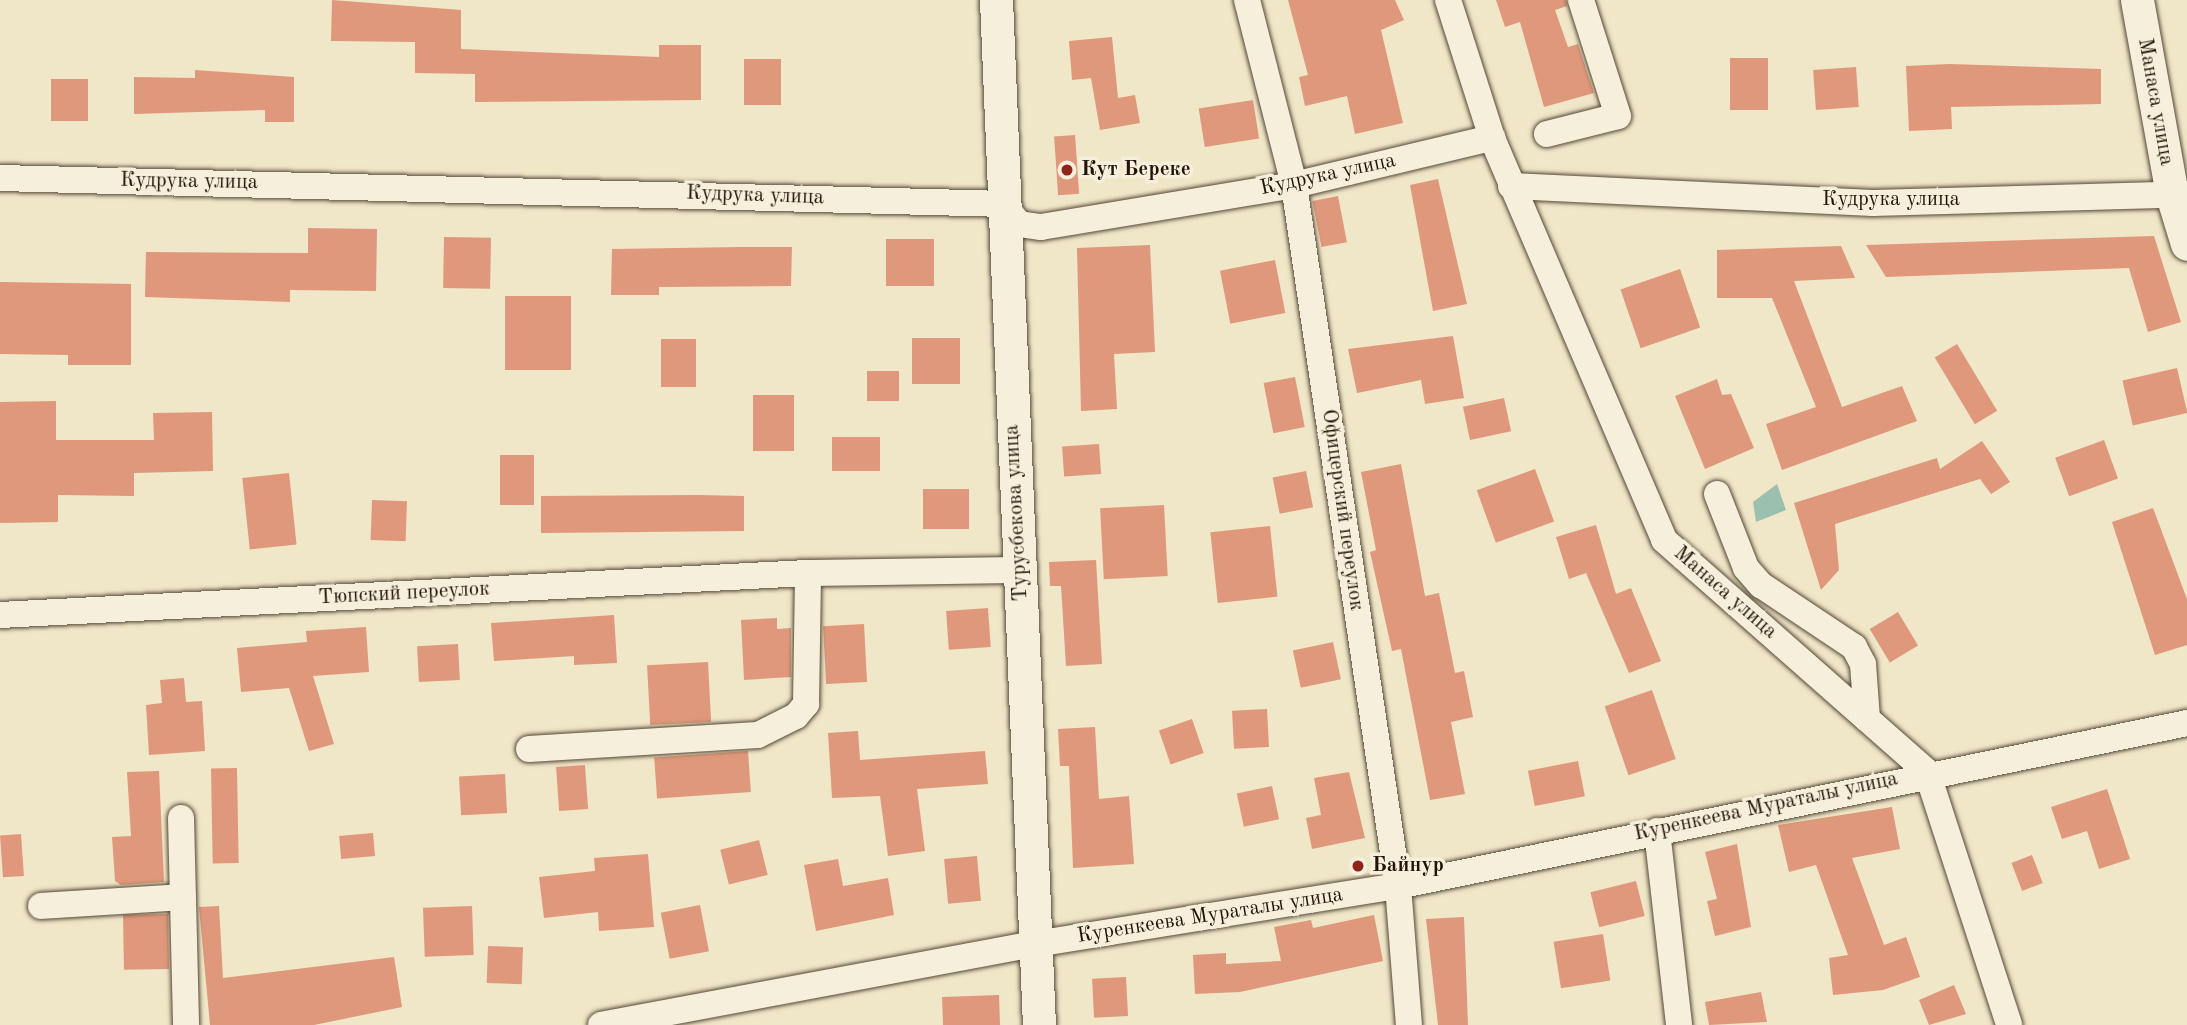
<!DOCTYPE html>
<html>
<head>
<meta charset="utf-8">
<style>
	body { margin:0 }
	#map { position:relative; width:2187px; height:1025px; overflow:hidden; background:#f0e6c8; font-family:"Old Standard TT",serif }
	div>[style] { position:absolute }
	.water>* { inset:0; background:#9bc0af }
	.building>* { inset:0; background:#df987b; transform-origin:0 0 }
	.roads { filter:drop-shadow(0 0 2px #554836) drop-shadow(0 0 2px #554836) }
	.minor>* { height:26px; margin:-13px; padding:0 13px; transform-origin:13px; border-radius:13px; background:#f5efdb }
	.tertiary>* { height:33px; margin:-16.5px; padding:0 16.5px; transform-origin:16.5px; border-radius:16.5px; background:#f5efdb }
	.dots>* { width:19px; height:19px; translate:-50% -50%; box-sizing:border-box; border:4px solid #f5efdb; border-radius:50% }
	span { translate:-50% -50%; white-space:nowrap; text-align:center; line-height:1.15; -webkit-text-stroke:7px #f5efdb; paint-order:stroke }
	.street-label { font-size:21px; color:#211305 }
	.poi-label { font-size:21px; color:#211305; font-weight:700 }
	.left { translate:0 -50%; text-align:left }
</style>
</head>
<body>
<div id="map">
	<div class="water">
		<i style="clip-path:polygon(1777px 484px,1786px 510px,1756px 522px,1753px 502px)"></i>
	</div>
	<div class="building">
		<i style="clip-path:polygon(332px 0,461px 10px,461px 49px,659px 57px,659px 45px,701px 45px,701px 100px,475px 102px,475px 74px,415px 73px,415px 42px,331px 41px)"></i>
		<i style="clip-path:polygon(1288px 0,1395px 0,1404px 20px,1381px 30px,1403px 123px,1355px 134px,1347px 96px,1305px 106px,1299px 77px,1308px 75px)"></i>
		<i style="clip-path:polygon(1496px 0,1566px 0,1567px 6px,1555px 10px,1568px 47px,1578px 44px,1594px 93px,1544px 107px,1520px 22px,1505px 27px)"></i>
		<i style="clip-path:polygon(1112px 37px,1118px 98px,1135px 95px,1140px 123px,1100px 130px,1091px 78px,1072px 80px,1069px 41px)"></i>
		<i style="left:1730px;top:58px;width:38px;height:52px"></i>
		<i style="left:744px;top:59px;width:37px;height:46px"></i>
		<i style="clip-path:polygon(1950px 64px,2101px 69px,2101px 104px,1951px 107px,1952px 129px,1909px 131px,1906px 66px)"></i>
		<i style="left:1856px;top:67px;width:40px;height:43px;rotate:86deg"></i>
		<i style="clip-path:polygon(195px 70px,294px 77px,294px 122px,265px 122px,265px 110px,134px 114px,134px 77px,195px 78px)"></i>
		<i style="left:51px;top:79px;width:37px;height:42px"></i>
		<i style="left:1253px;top:100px;width:39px;height:55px;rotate:81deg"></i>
		<i style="left:1075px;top:135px;width:59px;height:21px;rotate:86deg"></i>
		<i style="clip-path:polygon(1438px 179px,1467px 304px,1433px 311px,1410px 185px)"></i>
		<i style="left:1338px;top:196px;width:47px;height:26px;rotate:79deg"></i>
		<i style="clip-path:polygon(308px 228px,377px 229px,376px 291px,290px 290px,290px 302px,145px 297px,146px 252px,308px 253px)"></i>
		<i style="clip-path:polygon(2154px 236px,2181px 322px,2148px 332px,2129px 268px,1886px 277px,1866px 245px)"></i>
		<i style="left:444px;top:237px;width:47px;height:51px;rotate:1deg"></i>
		<i style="left:886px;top:239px;width:48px;height:47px"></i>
		<i style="clip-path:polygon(1150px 245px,1155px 352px,1114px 354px,1117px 409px,1081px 411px,1077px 248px)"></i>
		<i style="clip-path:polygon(1841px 246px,1855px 278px,1794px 281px,1842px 407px,1902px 386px,1917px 421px,1782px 470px,1766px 424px,1816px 407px,1772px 298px,1717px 298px,1717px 250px)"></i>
		<i style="clip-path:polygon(741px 247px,792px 247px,791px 286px,659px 287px,659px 295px,611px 295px,612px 249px)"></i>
		<i style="left:1275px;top:260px;width:54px;height:56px;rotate:79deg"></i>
		<i style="left:1680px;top:269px;width:62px;height:63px;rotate:71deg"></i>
		<i style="clip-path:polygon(0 282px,131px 284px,131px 365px,68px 365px,68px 355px,0 354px)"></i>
		<i style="left:505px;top:296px;width:66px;height:74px"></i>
		<i style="clip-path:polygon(1453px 336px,1464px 398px,1425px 404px,1421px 380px,1357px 393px,1348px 349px)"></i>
		<i style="left:912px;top:338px;width:48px;height:46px"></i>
		<i style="left:661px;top:339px;width:35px;height:48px"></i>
		<i style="left:1957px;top:344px;width:78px;height:26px;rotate:59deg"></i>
		<i style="left:2177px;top:368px;width:46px;height:56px;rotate:77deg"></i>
		<i style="left:867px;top:371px;width:32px;height:30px"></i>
		<i style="left:1295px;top:377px;width:51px;height:32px;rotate:79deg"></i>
		<i style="clip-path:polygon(1717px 379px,1722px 395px,1731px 394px,1754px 448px,1705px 469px,1675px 396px)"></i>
		<i style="left:753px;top:395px;width:41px;height:56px"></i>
		<i style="left:1504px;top:398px;width:34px;height:42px;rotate:78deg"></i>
		<i style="clip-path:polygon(56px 401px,56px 440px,154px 440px,153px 413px,212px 412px,213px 471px,134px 473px,134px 496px,58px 495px,58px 522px,0 523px,0 402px)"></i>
		<i style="left:832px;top:437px;width:48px;height:34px"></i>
		<i style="left:2104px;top:440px;width:41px;height:52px;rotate:70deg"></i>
		<i style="clip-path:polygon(1982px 441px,2010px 482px,1991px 494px,1980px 479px,1835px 524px,1839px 570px,1821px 590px,1794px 503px,1937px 458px,1940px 469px)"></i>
		<i style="left:1099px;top:444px;width:30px;height:37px;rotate:86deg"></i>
		<i style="left:500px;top:455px;width:34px;height:50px"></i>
		<i style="clip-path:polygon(1401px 464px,1425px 596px,1439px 593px,1455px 673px,1464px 671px,1473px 717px,1451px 722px,1465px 794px,1430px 800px,1401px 649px,1392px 651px,1370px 552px,1376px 550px,1361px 472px)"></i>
		<i style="left:1535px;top:469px;width:56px;height:62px;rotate:70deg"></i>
		<i style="left:1306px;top:471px;width:37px;height:34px;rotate:79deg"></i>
		<i style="left:289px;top:473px;width:72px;height:47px;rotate:84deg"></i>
		<i style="left:923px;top:489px;width:46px;height:40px"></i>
		<i style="clip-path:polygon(699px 495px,744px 496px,744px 531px,541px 533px,541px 496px)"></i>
		<i style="left:372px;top:500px;width:35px;height:40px;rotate:2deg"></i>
		<i style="left:1164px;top:505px;width:71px;height:64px;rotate:87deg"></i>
		<i style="clip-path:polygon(2153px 508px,2187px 599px,2187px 645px,2155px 655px,2112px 522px)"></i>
		<i style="clip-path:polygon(1596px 525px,1616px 594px,1631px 588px,1661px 661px,1629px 673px,1586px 573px,1569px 579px,1556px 537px)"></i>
		<i style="left:1270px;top:526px;width:71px;height:60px;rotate:84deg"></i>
		<i style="clip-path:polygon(1096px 560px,1102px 664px,1066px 666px,1061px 586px,1050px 586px,1049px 562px)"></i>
		<i style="left:988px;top:608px;width:39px;height:42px;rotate:86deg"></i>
		<i style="left:1898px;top:612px;width:39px;height:33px;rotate:59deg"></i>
		<i style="clip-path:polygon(614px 615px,617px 663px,574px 665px,574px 656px,494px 661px,491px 623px)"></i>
		<i style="clip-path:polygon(777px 618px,777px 629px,791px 628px,791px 677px,744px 680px,741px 620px)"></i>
		<i style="left:864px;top:624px;width:58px;height:41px;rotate:87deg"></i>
		<i style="clip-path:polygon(366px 627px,369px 672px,313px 676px,334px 744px,309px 751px,289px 688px,241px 692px,237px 648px,307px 642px,306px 631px)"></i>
		<i style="left:1333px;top:642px;width:38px;height:41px;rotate:78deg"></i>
		<i style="left:458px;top:644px;width:36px;height:41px;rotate:87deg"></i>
		<i style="left:708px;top:662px;width:60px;height:61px;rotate:87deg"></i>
		<i style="clip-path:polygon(184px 678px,186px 702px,202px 701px,205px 751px,149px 755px,146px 705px,162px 703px,160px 680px)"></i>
		<i style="left:1652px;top:690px;width:73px;height:50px;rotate:71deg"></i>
		<i style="left:1267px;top:709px;width:38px;height:35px;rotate:87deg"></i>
		<i style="left:1192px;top:719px;width:36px;height:35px;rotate:71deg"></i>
		<i style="clip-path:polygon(1095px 727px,1099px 799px,1129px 796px,1134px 864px,1073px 868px,1069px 766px,1060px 766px,1058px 729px)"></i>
		<i style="clip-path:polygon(858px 731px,860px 760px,985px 751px,988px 784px,917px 789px,925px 851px,888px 856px,880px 796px,832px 798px,828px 733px)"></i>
		<i style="left:748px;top:751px;width:41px;height:94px;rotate:86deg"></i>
		<i style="left:1578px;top:761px;width:36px;height:51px;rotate:79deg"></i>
		<i style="left:585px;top:765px;width:44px;height:29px;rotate:86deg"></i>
		<i style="left:237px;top:768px;width:95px;height:26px;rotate:89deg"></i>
		<i style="clip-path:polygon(159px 771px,164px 882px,121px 885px,115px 881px,112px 837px,131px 836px,127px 772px)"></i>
		<i style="clip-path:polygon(1349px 772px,1365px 838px,1312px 849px,1306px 818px,1321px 815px,1314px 778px)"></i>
		<i style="left:505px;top:774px;width:39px;height:46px;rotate:87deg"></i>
		<i style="left:1272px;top:786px;width:34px;height:36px;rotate:78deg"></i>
		<i style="clip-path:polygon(2107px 789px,2130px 859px,2099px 869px,2087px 831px,2062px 839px,2051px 807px)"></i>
		<i style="clip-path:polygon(1892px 807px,1900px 849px,1852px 858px,1884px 945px,1906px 937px,1920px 977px,1883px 990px,1833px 995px,1829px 958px,1848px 955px,1816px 865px,1789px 872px,1778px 825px)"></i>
		<i style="left:373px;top:833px;width:23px;height:34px;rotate:85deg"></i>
		<i style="left:21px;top:834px;width:42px;height:21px;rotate:86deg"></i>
		<i style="left:759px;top:840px;width:36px;height:40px;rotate:76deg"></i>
		<i style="clip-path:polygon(1737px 844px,1751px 927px,1715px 936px,1707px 901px,1717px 899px,1705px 852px)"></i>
		<i style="clip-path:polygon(648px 854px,654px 927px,599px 931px,598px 912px,544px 918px,539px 877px,595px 871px,594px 858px)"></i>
		<i style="left:2032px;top:855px;width:30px;height:22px;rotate:69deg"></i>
		<i style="left:977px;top:856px;width:45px;height:33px;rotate:85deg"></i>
		<i style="clip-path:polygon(838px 859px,843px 886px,888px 878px,894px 915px,816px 931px,804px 865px)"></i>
		<i style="left:1636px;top:881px;width:36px;height:47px;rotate:76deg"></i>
		<i style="left:700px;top:905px;width:47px;height:40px;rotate:79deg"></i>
		<i style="clip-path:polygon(219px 906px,223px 978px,394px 957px,402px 1007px,314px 1025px,210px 1025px,199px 907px)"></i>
		<i style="left:472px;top:906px;width:49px;height:49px;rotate:88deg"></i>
		<i style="left:168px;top:914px;width:55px;height:45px;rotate:89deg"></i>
		<i style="clip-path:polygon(1374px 915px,1383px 961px,1240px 992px,1195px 994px,1193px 955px,1226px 953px,1226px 964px,1281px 961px,1274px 927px,1311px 920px,1313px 928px)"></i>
		<i style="clip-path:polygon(1464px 917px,1468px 1025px,1438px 1025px,1426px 919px)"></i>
		<i style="left:1603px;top:934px;width:47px;height:50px;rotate:81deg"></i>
		<i style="left:488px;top:946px;width:35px;height:37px;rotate:2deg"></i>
		<i style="left:1126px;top:977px;width:39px;height:34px;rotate:87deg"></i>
		<i style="clip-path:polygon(1954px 985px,1966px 1014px,1929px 1025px,1919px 1000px)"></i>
		<i style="clip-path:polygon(1761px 992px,1767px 1022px,1709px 1025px,1705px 1002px)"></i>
		<i style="left:999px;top:995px;width:30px;height:57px;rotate:88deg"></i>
	</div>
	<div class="roads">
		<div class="minor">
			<i style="left:1247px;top:0;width:191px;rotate:75.7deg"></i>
			<i style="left:1294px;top:185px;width:709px;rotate:81.56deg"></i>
			<i style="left:1398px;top:886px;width:139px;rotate:85.5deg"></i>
			<i style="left:1448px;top:0;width:145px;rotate:72.3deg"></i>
			<i style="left:1492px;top:138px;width:437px;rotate:66.8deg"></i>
			<i style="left:1664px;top:540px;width:351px;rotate:41.4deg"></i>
			<i style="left:1927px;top:772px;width:266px;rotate:72deg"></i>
			<i style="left:1547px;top:134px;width:73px;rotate:-14.2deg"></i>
			<i style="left:1618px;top:116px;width:122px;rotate:-107.7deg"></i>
			<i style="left:0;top:178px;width:1003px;rotate:1.48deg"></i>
			<i style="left:1003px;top:204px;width:26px;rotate:51deg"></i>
			<i style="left:1019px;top:224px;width:22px;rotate:8deg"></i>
			<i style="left:1041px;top:227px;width:256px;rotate:-9.4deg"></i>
			<i style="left:1294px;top:185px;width:204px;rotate:-13.4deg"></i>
			<i style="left:1511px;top:186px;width:362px;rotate:2.7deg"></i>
			<i style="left:1873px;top:203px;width:314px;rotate:-1.6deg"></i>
			<i style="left:1717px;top:494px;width:79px;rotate:68.6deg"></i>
			<i style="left:1746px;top:568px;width:23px;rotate:49deg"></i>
			<i style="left:1761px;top:585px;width:112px;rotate:33.7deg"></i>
			<i style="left:1854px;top:647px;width:19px;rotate:62deg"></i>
			<i style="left:1863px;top:664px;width:55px;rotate:85.8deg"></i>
			<i style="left:0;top:615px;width:809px;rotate:-2.98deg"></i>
			<i style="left:808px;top:573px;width:211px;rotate:-0.8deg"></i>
			<i style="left:529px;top:749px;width:229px;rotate:-3.5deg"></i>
			<i style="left:758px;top:735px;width:42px;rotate:-26.6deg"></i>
			<i style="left:796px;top:716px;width:16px;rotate:-50deg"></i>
			<i style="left:806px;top:704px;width:131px;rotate:-89.1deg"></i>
			<i style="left:181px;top:818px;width:207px;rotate:88.6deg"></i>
			<i style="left:1657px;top:831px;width:195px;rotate:83.5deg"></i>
			<i style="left:41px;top:906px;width:142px;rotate:-3.6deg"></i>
			<i style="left:601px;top:1025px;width:441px;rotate:-10.6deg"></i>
			<i style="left:1035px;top:944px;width:368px;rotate:-9.1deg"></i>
			<i style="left:1398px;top:886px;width:806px;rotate:-11.67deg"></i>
		</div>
		<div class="tertiary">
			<i style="left:996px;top:0;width:1026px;rotate:87.6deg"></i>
			<i style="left:2137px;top:0;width:198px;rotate:79.8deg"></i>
			<i style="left:2172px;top:195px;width:51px;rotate:73deg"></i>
		</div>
	</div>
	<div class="dots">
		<i style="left:1067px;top:170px;background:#8f2418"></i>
		<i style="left:1358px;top:866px;background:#8f2418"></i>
	</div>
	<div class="street-label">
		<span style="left:2155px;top:102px;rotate:80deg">Манаса улица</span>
		<span style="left:1328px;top:175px;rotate:-12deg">Кудрука улица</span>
		<span style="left:189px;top:182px;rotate:1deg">Кудрука улица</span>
		<span style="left:755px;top:196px;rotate:2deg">Кудрука улица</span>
		<span style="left:1891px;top:200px">Кудрука улица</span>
		<span style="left:1342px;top:510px;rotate:82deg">Офицерский переулок</span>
		<span style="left:1017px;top:513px;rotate:-93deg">Турусбекова улица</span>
		<span style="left:1725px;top:593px;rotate:41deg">Манаса улица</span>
		<span style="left:404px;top:594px;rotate:-3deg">Тюпский переулок</span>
		<span style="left:1766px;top:807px;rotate:-12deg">Куренкеева Мураталы улица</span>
		<span style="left:1210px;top:916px;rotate:-9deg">Куренкеева Мураталы улица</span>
	</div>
	<div class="poi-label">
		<span class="left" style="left:1081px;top:170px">Кут Береке</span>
		<span class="left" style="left:1372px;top:866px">Байнур</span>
	</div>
</div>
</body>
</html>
